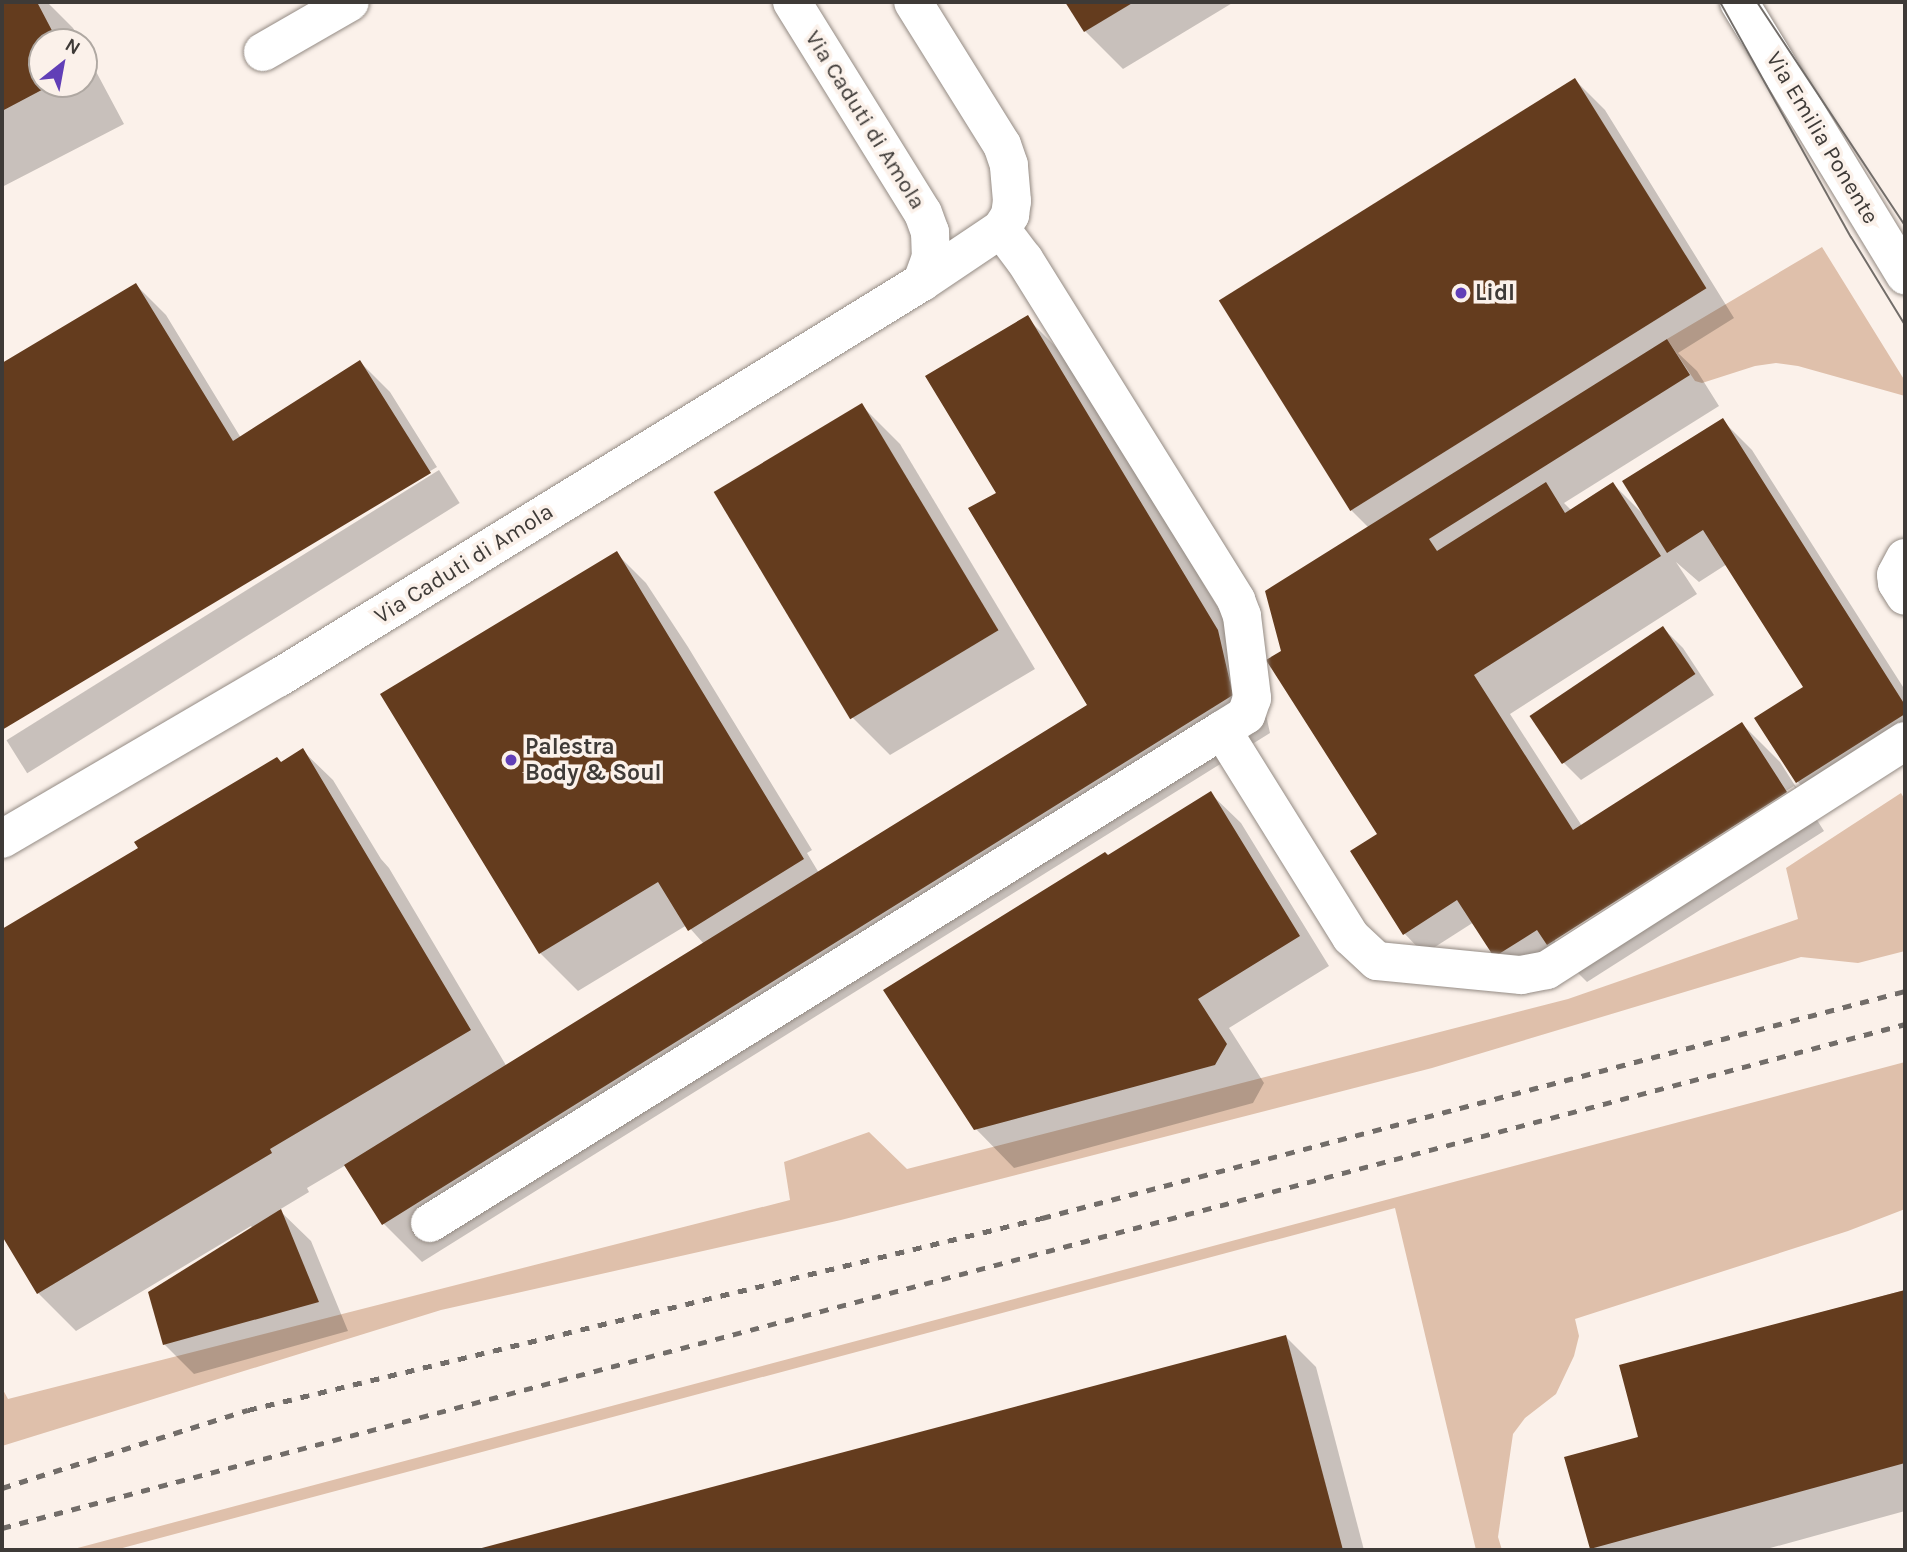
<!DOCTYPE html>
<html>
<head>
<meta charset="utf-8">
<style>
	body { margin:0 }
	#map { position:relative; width:1907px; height:1552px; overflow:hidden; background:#fbf1ea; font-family:Karla,sans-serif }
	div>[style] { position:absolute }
	.green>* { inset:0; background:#dfc0ab }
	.shadow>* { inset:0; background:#0003; transform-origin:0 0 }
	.building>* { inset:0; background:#643c1e; transform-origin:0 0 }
	.roads { filter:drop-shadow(0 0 2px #948b84) drop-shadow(0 0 2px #948b84) }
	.minor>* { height:38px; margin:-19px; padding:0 19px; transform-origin:19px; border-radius:19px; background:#fff }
	.major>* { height:38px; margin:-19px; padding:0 19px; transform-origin:19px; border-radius:19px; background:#fff }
	.tram>* { height:2px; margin:-1px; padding:0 1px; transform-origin:1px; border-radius:1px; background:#726d69 }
	.rail>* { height:5px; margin-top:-2.5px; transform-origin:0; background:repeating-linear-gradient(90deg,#726d69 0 9px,transparent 0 18px) }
	.dots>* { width:19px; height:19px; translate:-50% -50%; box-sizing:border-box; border:4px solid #fbf1ea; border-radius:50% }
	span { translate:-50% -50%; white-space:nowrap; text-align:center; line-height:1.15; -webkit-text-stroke:7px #fbf1ea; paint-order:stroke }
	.street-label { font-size:23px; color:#3e3a37 }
	.poi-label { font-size:23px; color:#3e3a37; font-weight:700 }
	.left { translate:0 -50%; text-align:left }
	.frame { position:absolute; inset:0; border:4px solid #3e3a37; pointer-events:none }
	.north { position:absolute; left:28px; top:28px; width:70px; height:70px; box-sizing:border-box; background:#fbf1ea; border:2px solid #afa8a2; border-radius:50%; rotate:31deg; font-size:19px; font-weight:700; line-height:28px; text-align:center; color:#3e3a37 }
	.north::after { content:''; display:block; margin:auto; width:24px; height:32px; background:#613fb7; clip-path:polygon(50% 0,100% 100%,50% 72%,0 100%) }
</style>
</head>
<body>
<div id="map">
	<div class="green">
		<i style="clip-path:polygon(1822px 247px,1905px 381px,1905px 396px,1798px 366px,1776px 363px,1755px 366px,1702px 383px,1695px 381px,1667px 339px)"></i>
		<i style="clip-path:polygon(1901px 793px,1905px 800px,1905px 951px,1858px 963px,1801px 957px,1432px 1068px,841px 1220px,441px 1310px,2px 1446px,2px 1388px,8px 1399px,790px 1200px,784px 1162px,869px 1132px,907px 1169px,1568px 999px,1798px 919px,1786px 868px)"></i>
		<i style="clip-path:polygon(1905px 1062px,1905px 1209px,1848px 1231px,1575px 1319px,1579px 1336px,1574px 1356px,1556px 1394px,1525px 1418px,1513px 1434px,1498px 1537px,1502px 1550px,1476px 1550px,1395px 1208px,115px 1550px,70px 1550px)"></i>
	</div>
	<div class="shadow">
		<i style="clip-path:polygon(2px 2px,47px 2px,73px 28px,81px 42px,42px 42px,42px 84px,84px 84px,84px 49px,124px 124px,2px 187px)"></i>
		<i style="clip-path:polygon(1067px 2px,1234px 2px,1123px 69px,1085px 31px)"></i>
		<i style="clip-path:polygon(evenodd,1575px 80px,1605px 110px,1734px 318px,1678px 353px,1697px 371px,1719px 406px,1564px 503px,1572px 511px,1613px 484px,1644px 515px,1722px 420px,1752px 450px,1905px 690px,1905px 763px,1827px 812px,1798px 782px,1757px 718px,1805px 688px,1727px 564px,1699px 582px,1676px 562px,1697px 594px,1510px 714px,1582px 826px,1742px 724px,1780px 762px,1824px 831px,1587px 982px,1556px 951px,1516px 977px,1474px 922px,1424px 954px,1404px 933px,1380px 834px,1283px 651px,1369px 528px,1348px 507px,1575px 80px,1794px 786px,1796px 789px,1555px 942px,1555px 937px,1794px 786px)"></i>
		<i style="clip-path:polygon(136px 285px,166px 315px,241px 438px,360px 362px,390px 392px,437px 467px,2px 727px,2px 365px)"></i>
		<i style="clip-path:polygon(1027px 318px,1065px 356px,1256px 670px,1270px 733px,422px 1262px,384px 1224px,346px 1165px,307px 1188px,309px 1192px,279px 1210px,311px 1241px,348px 1331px,194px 1374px,164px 1344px,253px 1229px,251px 1226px,76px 1331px,38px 1293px,2px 1233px,2px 931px,303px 751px,333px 780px,381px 859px,389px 868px,507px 1067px,704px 944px,687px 925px,578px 991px,540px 953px,616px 553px,646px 583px,688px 647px,812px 850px,807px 853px,819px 873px,1090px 705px,1001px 500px)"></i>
		<i style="clip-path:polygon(862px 406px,900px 444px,1035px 669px,890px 755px,852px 717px,716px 492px)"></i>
		<i style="left:439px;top:470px;width:39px;height:510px;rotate:58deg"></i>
		<i style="clip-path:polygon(1663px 628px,1683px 648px,1714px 695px,1581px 780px,1561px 760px)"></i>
		<i style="clip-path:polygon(1211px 794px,1241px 823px,1329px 966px,1229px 1028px,1264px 1083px,1253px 1103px,1014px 1168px,976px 1129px,1108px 857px)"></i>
		<i style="clip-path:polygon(1905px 1290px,1905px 1511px,1763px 1550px,1591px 1548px,1641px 1438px,1621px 1366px)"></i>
		<i style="clip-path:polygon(1286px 1337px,1316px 1367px,1364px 1550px,481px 1550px)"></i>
	</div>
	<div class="building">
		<i style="clip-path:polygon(2px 2px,37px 2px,58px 42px,42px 42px,42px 84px,53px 84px,2px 111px)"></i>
		<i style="clip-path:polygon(1065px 2px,1134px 2px,1084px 32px)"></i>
		<i style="left:1575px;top:78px;width:248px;height:420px;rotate:58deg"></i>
		<i style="clip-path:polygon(136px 283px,233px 441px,360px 360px,431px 473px,2px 730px,2px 363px)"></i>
		<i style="clip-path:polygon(1028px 315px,1218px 630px,1233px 695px,382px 1225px,344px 1165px,1087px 705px,968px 508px,996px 493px,925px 376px)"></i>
		<i style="clip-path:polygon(1667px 339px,1690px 375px,1429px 539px,1437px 551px,1546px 482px,1565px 513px,1613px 482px,1661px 556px,1474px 675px,1573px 830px,1742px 722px,1787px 792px,1547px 945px,1537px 930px,1494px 957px,1457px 900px,1403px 935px,1350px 851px,1377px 834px,1266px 660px,1281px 651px,1265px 591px)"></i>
		<i style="left:862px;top:403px;width:265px;height:173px;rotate:59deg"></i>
		<i style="clip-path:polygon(1723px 418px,1905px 705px,1905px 714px,1796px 783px,1754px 718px,1803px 687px,1703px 530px,1667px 553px,1622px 481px)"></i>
		<i style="clip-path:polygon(617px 551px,804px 859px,688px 931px,658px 882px,539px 954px,380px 694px)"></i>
		<i style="left:1663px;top:626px;width:58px;height:161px;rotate:56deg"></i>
		<i style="clip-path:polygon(303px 748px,471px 1030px,270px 1149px,272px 1153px,37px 1294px,2px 1236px,2px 929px,138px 848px,134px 842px,277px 757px,281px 762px)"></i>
		<i style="clip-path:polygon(1211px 791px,1300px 936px,1198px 999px,1227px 1044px,1215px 1065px,974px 1130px,883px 990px,1105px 852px,1108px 855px)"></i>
		<i style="clip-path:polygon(281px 1209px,319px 1302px,163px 1345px,148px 1292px)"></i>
		<i style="clip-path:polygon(1905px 1290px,1905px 1463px,1590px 1549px,1564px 1457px,1638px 1437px,1619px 1365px)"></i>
		<i style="clip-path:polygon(1286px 1335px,1343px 1550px,478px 1550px,478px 1549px)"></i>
	</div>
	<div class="roads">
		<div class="minor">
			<i style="left:792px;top:2px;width:248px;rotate:58.2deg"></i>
			<i style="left:923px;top:213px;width:20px;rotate:70deg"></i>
			<i style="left:930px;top:232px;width:25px;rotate:88deg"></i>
			<i style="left:931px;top:257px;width:27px;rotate:110deg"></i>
			<i style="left:263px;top:52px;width:100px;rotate:-29.9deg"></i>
			<i style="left:1001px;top:229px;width:38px;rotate:53deg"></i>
			<i style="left:1024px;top:259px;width:402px;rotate:58.1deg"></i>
			<i style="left:1236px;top:600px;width:17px;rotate:69deg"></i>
			<i style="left:1242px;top:616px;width:83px;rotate:83deg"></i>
			<i style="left:1252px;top:698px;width:18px;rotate:109deg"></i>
			<i style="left:1246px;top:715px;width:28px;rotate:148deg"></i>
			<i style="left:1222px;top:730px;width:244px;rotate:58.1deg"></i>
			<i style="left:1351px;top:937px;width:35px;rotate:43deg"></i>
			<i style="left:1377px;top:961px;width:145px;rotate:5.6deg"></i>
			<i style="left:1521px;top:975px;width:26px;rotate:-11deg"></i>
			<i style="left:1547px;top:970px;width:425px;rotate:-32.6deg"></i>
			<i style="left:1905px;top:558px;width:19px;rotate:118deg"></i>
			<i style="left:1896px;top:575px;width:8px;rotate:83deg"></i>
			<i style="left:1897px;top:583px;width:15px;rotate:58deg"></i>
			<i style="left:2px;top:839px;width:320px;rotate:-30.3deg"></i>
			<i style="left:278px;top:678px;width:756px;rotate:-31.59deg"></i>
			<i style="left:922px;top:282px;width:95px;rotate:-33.9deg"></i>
			<i style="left:1001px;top:229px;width:17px;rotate:-57deg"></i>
			<i style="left:1010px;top:215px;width:14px;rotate:-82deg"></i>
			<i style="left:1012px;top:201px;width:36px;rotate:-95deg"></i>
			<i style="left:1009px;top:165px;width:21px;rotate:-109deg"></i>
			<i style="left:1002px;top:145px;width:168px;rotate:-121.9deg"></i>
			<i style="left:430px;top:1223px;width:933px;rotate:-31.9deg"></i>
		</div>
		<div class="major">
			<i style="left:1739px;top:2px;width:320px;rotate:58.7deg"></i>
		</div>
	</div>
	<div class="tram">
		<i style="left:1720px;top:2px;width:269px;rotate:60.9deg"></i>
		<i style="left:1851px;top:237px;width:103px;rotate:58.5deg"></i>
		<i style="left:1757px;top:2px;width:268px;rotate:56.5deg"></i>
	</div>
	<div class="rail">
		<i style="left:2px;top:1488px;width:258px;rotate:-17.6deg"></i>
		<i style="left:248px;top:1410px;width:817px;rotate:-13.59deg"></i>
		<i style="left:1042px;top:1218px;width:892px;rotate:-14.74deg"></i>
		<i style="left:2px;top:1528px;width:1969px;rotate:-14.83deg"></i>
	</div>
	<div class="dots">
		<i style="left:1461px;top:293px;background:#613fb7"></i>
		<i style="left:511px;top:760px;background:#613fb7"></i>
	</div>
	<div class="street-label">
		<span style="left:865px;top:120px;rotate:58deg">Via Caduti di Amola</span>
		<span style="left:1822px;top:138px;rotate:59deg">Via Emilia Ponente</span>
		<span style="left:464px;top:564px;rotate:-32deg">Via Caduti di Amola</span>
	</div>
	<div class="poi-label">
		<span class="left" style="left:1475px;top:293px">Lidl</span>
		<span class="left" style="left:525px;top:760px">Palestra<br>Body &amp; Soul</span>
	</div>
	<div class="frame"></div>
	<div class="north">N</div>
</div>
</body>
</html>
